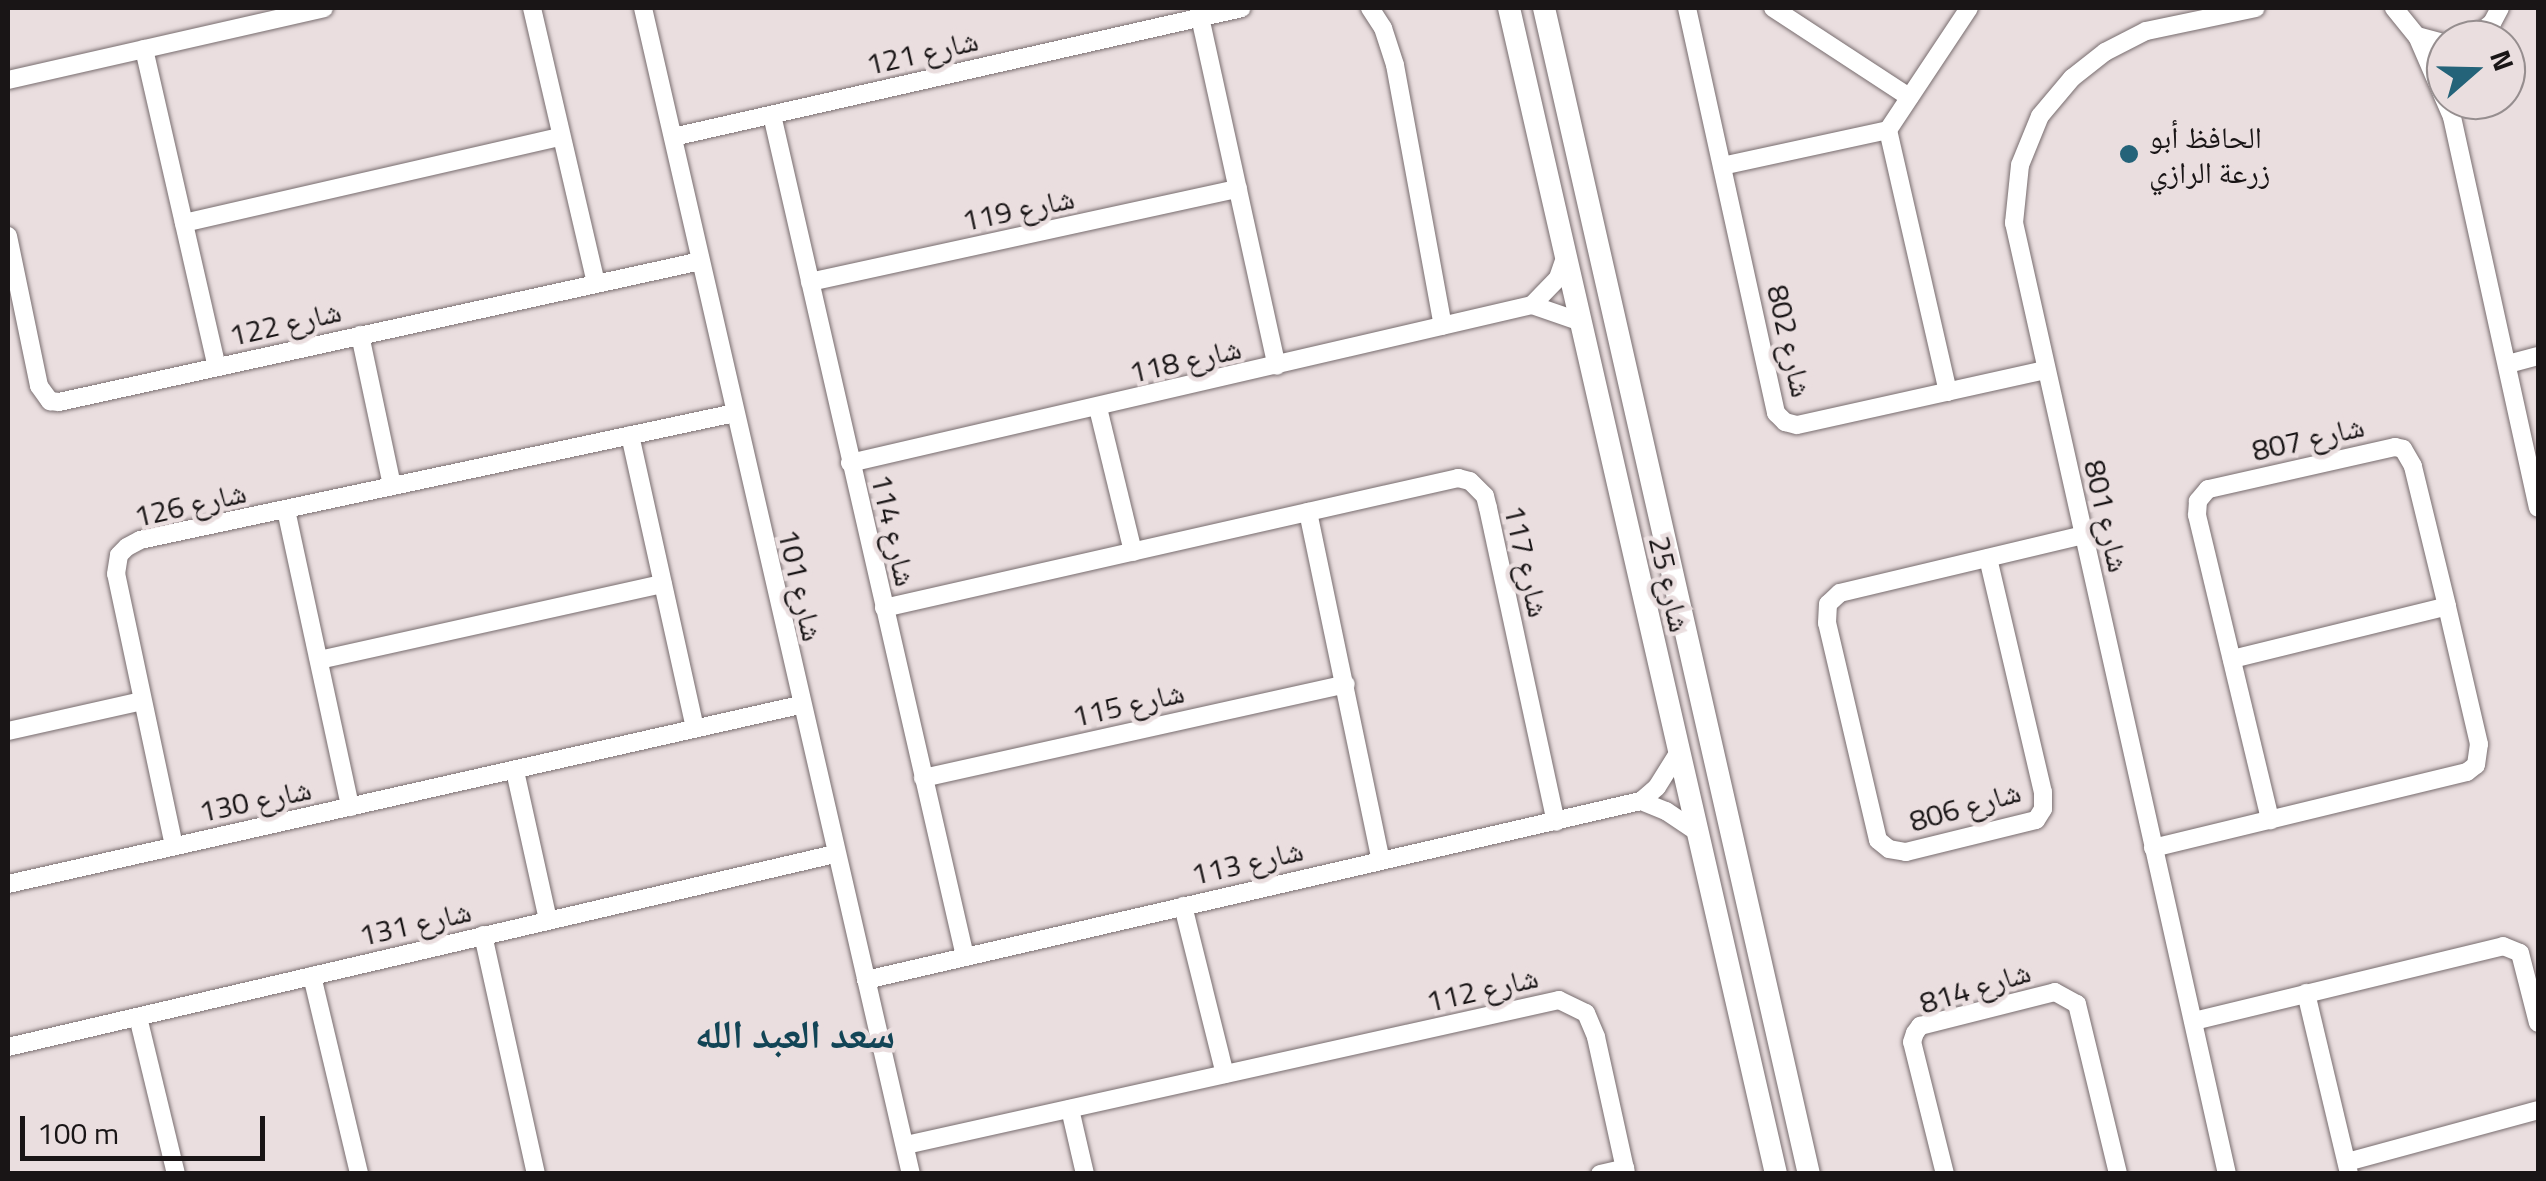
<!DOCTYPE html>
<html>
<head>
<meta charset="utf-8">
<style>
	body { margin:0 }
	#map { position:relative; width:2546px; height:1181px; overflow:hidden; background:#eadedf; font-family:"Titillium Web","Noto Naskh Arabic",sans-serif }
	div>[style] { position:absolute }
	.roads { filter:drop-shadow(0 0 2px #786d6f) drop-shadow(0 0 2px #786d6f) }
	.minor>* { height:18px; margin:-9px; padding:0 9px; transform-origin:9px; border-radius:9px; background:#fff }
	.tertiary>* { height:22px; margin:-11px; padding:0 11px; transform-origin:11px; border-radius:11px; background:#fff }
	.dots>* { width:28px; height:28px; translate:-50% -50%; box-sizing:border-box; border:5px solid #eadedf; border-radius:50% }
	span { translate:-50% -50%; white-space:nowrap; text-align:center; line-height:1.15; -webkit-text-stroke:9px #eadedf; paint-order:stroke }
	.street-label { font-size:30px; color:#191516 }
	.poi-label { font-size:30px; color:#191516 }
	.left { translate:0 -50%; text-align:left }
	.district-label { font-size:40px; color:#124556; font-weight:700 }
	.frame { position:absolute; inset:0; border:10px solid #191516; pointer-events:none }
	.north { position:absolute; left:2426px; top:20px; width:100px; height:100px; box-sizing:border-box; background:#eadedf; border:2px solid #968e8f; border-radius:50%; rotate:70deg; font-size:28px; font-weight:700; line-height:40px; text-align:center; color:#191516 }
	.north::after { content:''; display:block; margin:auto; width:35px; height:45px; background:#246379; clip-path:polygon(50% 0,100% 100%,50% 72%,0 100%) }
	.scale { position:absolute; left:20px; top:1116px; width:245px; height:45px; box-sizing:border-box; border:5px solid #191516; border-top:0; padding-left:12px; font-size:30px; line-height:35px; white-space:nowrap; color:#191516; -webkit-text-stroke:8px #eadedf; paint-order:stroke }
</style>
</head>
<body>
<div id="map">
	<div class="roads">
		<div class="minor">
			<i style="left:532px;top:8px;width:282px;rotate:76.9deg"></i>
			<i style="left:643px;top:8px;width:1196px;rotate:77.06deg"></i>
			<i style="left:1370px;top:8px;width:24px;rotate:57deg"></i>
			<i style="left:1383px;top:28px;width:39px;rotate:72deg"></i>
			<i style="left:1395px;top:65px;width:265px;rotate:79.6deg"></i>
			<i style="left:1687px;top:8px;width:415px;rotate:77.6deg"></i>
			<i style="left:1776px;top:413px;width:13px;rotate:45deg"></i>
			<i style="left:1785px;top:422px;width:12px;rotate:14deg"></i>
			<i style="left:1797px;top:425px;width:255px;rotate:-12.5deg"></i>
			<i style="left:1773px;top:8px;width:163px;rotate:33.2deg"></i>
			<i style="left:2394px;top:8px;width:36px;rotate:51deg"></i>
			<i style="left:2417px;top:36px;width:30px;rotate:15deg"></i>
			<i style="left:1200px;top:17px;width:357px;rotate:77.6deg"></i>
			<i style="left:2417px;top:36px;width:88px;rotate:66.6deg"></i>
			<i style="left:2452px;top:117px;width:400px;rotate:77.6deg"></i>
			<i style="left:2470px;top:40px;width:28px;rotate:-38deg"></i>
			<i style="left:2492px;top:23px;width:17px;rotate:-62deg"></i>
			<i style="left:144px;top:49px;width:326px;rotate:77.1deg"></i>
			<i style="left:8px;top:80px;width:324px;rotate:-12.8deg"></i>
			<i style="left:772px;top:115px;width:863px;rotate:77.08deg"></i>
			<i style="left:673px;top:137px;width:583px;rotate:-12.77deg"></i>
			<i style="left:1722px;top:166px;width:170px;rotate:-12.2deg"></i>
			<i style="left:184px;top:223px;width:386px;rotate:-12.9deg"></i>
			<i style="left:8px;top:236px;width:153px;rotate:78.3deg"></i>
			<i style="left:39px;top:386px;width:19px;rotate:54deg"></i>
			<i style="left:50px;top:401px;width:9px;rotate:6deg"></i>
			<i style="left:59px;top:402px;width:657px;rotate:-12.39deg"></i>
			<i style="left:810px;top:282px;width:438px;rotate:-12.3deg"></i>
			<i style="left:1532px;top:305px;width:37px;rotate:-46deg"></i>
			<i style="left:1558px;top:278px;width:24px;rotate:-71deg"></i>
			<i style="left:360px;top:335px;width:154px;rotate:78deg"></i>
			<i style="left:2508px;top:364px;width:31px;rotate:-15deg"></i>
			<i style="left:1948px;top:392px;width:269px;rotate:-102.9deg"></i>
			<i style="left:1888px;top:130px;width:146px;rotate:-56.4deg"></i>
			<i style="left:1098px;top:408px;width:148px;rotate:76.3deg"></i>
			<i style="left:630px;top:435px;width:300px;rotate:77.5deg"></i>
			<i style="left:850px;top:463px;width:700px;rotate:-13.04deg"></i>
			<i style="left:1532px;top:305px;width:52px;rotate:19.1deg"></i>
			<i style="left:286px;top:510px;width:304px;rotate:77.8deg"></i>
			<i style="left:1308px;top:512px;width:356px;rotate:78.2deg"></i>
			<i style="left:1988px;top:558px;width:240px;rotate:76.8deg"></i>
			<i style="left:2043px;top:792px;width:17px;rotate:90deg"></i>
			<i style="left:2043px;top:809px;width:13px;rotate:122deg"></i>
			<i style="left:2036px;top:820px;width:134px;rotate:166.2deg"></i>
			<i style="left:1906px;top:852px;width:17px;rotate:-170deg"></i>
			<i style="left:1889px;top:849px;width:14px;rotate:-141deg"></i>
			<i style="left:1878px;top:840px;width:223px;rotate:-103.2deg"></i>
			<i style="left:1827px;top:623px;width:19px;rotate:-87deg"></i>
			<i style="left:1828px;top:604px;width:16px;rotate:-43deg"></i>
			<i style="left:1840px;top:593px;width:250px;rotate:-13.4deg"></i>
			<i style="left:884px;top:608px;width:589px;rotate:-12.76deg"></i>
			<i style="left:1458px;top:478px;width:12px;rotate:14deg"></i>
			<i style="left:1470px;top:481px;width:21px;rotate:45deg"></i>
			<i style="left:1485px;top:496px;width:12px;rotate:76deg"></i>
			<i style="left:1488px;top:508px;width:321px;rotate:77.8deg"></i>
			<i style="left:2232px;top:659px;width:221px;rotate:-13.8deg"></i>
			<i style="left:319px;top:660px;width:352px;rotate:-12.5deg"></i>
			<i style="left:8px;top:731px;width:137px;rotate:-12.6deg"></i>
			<i style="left:515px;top:771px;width:153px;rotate:77.5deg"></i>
			<i style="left:923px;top:778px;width:433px;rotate:-12.5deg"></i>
			<i style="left:1641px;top:801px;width:27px;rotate:22deg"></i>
			<i style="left:1666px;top:811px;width:36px;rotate:34deg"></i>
			<i style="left:174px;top:846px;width:278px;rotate:-102deg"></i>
			<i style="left:116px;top:574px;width:19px;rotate:-81deg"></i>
			<i style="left:119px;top:555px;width:11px;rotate:-45deg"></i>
			<i style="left:127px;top:547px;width:15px;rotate:-28deg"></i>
			<i style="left:140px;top:540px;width:608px;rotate:-12.05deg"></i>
			<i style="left:2153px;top:848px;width:323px;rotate:-13.6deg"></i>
			<i style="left:2467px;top:772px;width:11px;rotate:-38deg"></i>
			<i style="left:2476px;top:765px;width:21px;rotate:-82deg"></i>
			<i style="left:2479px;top:744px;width:142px;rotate:-103.1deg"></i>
			<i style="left:2447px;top:606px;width:144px;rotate:-103.7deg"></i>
			<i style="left:2413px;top:466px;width:20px;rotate:-120deg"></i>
			<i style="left:2403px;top:449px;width:8px;rotate:-166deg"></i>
			<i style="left:2395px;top:447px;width:192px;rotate:167.3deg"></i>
			<i style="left:2208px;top:489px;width:16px;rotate:130deg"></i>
			<i style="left:2198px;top:501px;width:14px;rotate:94deg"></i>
			<i style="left:2197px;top:515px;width:314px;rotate:76.5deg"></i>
			<i style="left:8px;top:884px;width:812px;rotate:-12.74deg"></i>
			<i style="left:1183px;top:906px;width:173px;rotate:76deg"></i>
			<i style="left:483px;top:935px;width:245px;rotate:77.5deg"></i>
			<i style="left:312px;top:976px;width:204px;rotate:76.6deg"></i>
			<i style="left:866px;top:980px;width:795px;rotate:-13.01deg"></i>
			<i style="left:1641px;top:801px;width:21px;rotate:-41deg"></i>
			<i style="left:1657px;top:787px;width:38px;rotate:-58deg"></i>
			<i style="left:2306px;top:993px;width:185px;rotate:76.6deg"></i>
			<i style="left:138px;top:1017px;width:162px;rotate:76.4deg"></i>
			<i style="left:2194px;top:1021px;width:318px;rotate:-13.6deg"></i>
			<i style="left:2503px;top:946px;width:18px;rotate:22deg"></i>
			<i style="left:2520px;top:953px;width:72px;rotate:75.6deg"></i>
			<i style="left:8px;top:1047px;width:849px;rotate:-13.14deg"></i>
			<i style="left:1070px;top:1109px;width:67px;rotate:77deg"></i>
			<i style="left:906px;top:1145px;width:669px;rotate:-12.52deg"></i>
			<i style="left:1559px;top:1000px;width:30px;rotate:26deg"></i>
			<i style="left:1586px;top:1013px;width:26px;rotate:67deg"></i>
			<i style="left:1596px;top:1037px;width:140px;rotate:77.6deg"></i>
			<i style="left:2347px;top:1162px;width:198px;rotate:-15.2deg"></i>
			<i style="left:1600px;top:1174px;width:26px;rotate:-13deg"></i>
			<i style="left:1945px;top:1174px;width:136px;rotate:-104deg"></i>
			<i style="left:1912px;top:1042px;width:9px;rotate:-72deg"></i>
			<i style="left:1915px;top:1033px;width:9px;rotate:-54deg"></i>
			<i style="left:1920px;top:1026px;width:139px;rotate:-14.1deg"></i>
			<i style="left:2055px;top:992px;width:25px;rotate:29deg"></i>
			<i style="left:2077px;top:1004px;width:175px;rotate:76.4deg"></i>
			<i style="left:2227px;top:1174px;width:975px;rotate:-102.62deg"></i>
			<i style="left:2014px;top:223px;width:58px;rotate:-84.1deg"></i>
			<i style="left:2020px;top:165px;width:53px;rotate:-67.8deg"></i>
			<i style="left:2040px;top:116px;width:50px;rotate:-49.9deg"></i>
			<i style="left:2072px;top:78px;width:42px;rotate:-38.2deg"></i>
			<i style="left:2105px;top:52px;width:46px;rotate:-27.1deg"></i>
			<i style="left:2146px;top:31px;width:112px;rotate:-11.8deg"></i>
		</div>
		<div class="tertiary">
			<i style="left:1509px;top:8px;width:1196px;rotate:77.1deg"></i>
			<i style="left:1544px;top:8px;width:1196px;rotate:77.2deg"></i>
		</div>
	</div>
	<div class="dots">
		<i style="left:2129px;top:154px;background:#246379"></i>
	</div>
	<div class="street-label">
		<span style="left:922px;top:52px;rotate:-13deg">شارع 121</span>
		<span style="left:1018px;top:209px;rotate:-12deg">شارع 119</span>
		<span style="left:285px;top:323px;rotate:-13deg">شارع 122</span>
		<span style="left:1790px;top:341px;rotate:77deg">شارع 802</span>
		<span style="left:1185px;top:360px;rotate:-13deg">شارع 118</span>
		<span style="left:2308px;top:438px;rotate:-13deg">شارع 807</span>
		<span style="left:190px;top:504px;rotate:-13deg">شارع 126</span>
		<span style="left:2107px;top:516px;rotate:77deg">شارع 801</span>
		<span style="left:894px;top:530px;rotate:77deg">شارع 114</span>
		<span style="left:1527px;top:561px;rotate:77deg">شارع 117</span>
		<span style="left:1670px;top:584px;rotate:77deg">شارع 25</span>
		<span style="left:801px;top:585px;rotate:77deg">شارع 101</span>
		<span style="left:1128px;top:704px;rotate:-13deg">شارع 115</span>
		<span style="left:255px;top:800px;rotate:-12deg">شارع 130</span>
		<span style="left:1965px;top:806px;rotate:-16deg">شارع 806</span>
		<span style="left:1247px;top:862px;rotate:-13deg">شارع 113</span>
		<span style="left:415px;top:923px;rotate:-13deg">شارع 131</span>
		<span style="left:1975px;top:987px;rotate:-17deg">شارع 814</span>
		<span style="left:1482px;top:989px;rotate:-13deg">شارع 112</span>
	</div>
	<div class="poi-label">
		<span class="left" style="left:2149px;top:154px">الحافظ أبو<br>زرعة الرازي</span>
	</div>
	<div class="district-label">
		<span style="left:795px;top:1034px">سعد العبد الله</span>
	</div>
	<div class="frame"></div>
	<div class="north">N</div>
	<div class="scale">100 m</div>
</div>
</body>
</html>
